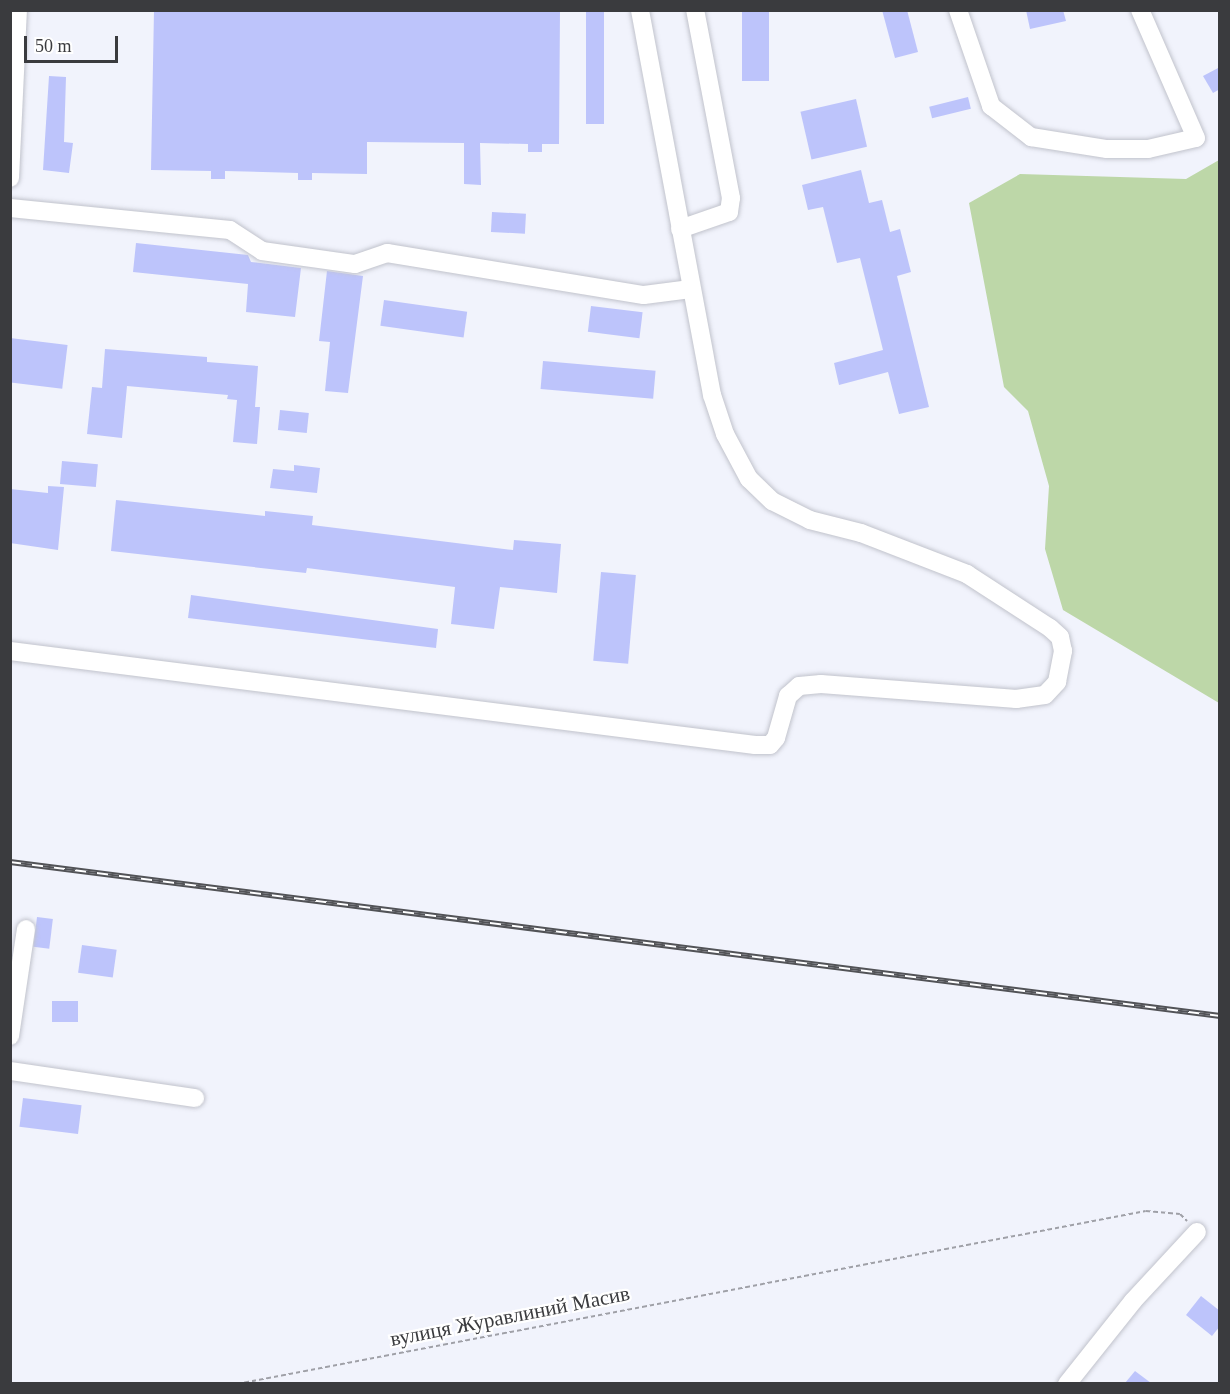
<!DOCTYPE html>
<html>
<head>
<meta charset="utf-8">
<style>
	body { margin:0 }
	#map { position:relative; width:1230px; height:1394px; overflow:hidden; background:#f1f3fc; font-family:Georgia,serif }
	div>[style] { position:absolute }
	.green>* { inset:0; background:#bdd7a8 }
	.building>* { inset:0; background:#bdc4fb; transform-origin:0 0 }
	.path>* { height:2px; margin-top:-1px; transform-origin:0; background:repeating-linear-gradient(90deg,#9fa0a7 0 4.5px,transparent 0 7.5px) }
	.roads { filter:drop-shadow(0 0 2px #c1c3cc) drop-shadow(0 0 2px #c1c3cc) }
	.minor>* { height:18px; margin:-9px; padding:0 9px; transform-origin:9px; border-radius:9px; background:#fff }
	.rail>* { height:6px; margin-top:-3px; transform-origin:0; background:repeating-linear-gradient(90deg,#fff 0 11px,#525357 0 22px); box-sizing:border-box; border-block:2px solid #525357 }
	span { translate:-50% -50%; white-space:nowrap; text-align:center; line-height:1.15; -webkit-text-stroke:4.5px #fff; paint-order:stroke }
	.street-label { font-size:21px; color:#3a3b3e }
	.frame { position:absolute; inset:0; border:12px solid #3a3b3e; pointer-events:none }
	.scale { position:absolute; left:24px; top:36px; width:94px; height:27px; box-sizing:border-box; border:3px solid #3a3b3e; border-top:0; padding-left:8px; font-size:18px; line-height:21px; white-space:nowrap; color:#3a3b3e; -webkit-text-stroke:4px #fff; paint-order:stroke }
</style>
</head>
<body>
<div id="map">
	<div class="green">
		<i style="clip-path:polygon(1219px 160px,1219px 703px,1063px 610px,1045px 549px,1049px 486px,1028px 411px,1004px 387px,969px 203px,1020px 174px,1186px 179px)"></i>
	</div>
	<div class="building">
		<i style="clip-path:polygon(154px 10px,560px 10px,559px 144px,542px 144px,542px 152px,528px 152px,528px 144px,480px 143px,481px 185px,464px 184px,464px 143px,367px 142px,367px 174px,312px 173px,312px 180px,298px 180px,298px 173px,225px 171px,225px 179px,211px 179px,211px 171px,151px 170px)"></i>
		<i style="left:586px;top:10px;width:18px;height:114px"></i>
		<i style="left:742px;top:10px;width:27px;height:71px"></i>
		<i style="clip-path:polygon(882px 10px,907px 10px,918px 52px,895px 58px)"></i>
		<i style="clip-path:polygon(1026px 10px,1063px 10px,1066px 21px,1030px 29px)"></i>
		<i style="clip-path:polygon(1220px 67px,1220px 89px,1213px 93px,1203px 76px)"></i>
		<i style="clip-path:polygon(49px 76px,66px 77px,64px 142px,73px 143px,69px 173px,43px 170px)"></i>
		<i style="left:968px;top:97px;width:12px;height:40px;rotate:76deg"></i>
		<i style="left:856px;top:99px;width:49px;height:57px;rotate:77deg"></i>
		<i style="clip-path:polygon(861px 170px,869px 203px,882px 200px,890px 232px,900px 229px,911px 272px,897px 276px,929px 407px,899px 414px,888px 372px,839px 385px,834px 363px,883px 350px,860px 258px,837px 263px,823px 207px,808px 210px,802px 185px)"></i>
		<i style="left:492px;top:212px;width:34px;height:20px;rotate:3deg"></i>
		<i style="clip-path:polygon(136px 243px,248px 255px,251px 262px,301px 268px,295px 317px,246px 312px,248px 284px,133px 272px)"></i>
		<i style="clip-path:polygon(327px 271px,363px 276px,348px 393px,325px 391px,330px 342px,319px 341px)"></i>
		<i style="left:384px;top:300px;width:84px;height:26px;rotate:8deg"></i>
		<i style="left:591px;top:306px;width:52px;height:26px;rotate:7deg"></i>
		<i style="left:10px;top:338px;width:58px;height:44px;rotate:7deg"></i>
		<i style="clip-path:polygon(105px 349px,207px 357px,207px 362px,258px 366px,255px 407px,260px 407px,257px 444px,233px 442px,237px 400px,227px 399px,228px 395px,127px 386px,122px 438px,87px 434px,92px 387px,102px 388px)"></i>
		<i style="left:543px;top:361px;width:113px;height:28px;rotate:5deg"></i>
		<i style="left:280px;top:410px;width:29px;height:20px;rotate:6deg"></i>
		<i style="left:62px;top:461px;width:36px;height:23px;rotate:5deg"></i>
		<i style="clip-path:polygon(294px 465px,320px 468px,317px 493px,270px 488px,273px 469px,294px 471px)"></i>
		<i style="clip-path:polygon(48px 486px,64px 487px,58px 550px,10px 543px,10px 489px,48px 493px)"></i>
		<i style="clip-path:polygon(116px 500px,265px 516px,265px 511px,313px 516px,312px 525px,513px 550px,514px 540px,561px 544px,557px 593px,500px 587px,494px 629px,451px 624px,455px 587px,307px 568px,306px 573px,111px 551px)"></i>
		<i style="left:601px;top:572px;width:35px;height:89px;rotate:5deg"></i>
		<i style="clip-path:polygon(191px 595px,438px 629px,436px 648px,188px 618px)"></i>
		<i style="left:37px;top:917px;width:16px;height:30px;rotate:7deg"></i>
		<i style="left:82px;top:945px;width:35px;height:28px;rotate:8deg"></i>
		<i style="left:52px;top:1001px;width:26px;height:21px"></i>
		<i style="left:23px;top:1098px;width:59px;height:29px;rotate:7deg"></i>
		<i style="clip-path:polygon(1201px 1296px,1220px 1311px,1220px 1326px,1212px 1336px,1186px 1315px)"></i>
		<i style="clip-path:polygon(1135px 1371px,1151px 1383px,1125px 1383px)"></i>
	</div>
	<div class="path">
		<i style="left:237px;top:1384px;width:925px;rotate:-10.78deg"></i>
		<i style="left:1146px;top:1211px;width:34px;rotate:5deg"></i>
		<i style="left:1180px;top:1214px;width:10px;rotate:45deg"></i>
	</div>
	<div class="roads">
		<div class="minor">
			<i style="left:958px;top:10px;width:102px;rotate:71deg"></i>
			<i style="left:991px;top:106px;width:51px;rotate:37.8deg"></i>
			<i style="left:1031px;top:137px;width:77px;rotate:9deg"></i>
			<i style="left:1107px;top:149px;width:41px"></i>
			<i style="left:1148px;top:149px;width:49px;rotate:-12.9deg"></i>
			<i style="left:1196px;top:138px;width:140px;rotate:-113.6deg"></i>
			<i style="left:10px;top:178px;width:168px;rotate:-87.3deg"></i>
			<i style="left:10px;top:208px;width:221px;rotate:5.7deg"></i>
			<i style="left:230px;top:230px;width:38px;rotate:33deg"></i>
			<i style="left:262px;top:251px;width:94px;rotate:8deg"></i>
			<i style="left:355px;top:264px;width:34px;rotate:-19deg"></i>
			<i style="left:387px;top:253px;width:260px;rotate:9.3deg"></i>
			<i style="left:644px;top:295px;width:47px;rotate:-7.3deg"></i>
			<i style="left:680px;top:229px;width:52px;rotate:-19.1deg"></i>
			<i style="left:729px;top:212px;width:14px;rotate:-82deg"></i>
			<i style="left:731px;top:198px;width:191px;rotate:-100.8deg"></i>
			<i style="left:10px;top:651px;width:751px;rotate:7.19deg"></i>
			<i style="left:755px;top:745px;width:15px"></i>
			<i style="left:770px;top:745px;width:9px;rotate:-49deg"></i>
			<i style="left:776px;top:738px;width:44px;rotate:-74.1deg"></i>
			<i style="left:788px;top:696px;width:15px;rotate:-42deg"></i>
			<i style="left:799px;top:686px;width:22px;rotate:-5deg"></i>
			<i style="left:821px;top:684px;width:196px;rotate:4.4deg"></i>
			<i style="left:1016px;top:699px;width:29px;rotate:-8deg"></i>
			<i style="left:1045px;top:695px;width:18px;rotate:-47deg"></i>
			<i style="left:1057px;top:682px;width:32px;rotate:-79deg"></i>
			<i style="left:1063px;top:651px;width:14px;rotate:-102deg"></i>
			<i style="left:1060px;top:637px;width:13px;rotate:-138deg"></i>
			<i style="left:1050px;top:628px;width:99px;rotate:-147deg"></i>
			<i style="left:967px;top:574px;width:114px;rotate:-158.9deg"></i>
			<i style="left:861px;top:533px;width:53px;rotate:-165.7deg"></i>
			<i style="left:810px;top:520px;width:42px;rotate:-153.4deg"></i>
			<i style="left:772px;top:501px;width:32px;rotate:-136deg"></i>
			<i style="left:749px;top:479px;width:51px;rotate:-118.1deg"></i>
			<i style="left:725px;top:434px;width:41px;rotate:-108.4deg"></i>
			<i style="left:712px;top:395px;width:392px;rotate:-100.6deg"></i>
			<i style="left:10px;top:1036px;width:108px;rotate:-81.5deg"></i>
			<i style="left:10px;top:1071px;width:187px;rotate:8.3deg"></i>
			<i style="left:1067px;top:1384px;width:106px;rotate:-51.5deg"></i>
			<i style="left:1133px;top:1301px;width:94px;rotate:-47.2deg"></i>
		</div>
	</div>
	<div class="rail">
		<i style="left:10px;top:862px;width:1220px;rotate:7.25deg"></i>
	</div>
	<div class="street-label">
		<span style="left:510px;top:1316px;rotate:-11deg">вулиця Журавлиний Масив</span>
	</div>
	<div class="frame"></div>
	<div class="scale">50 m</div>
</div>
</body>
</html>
